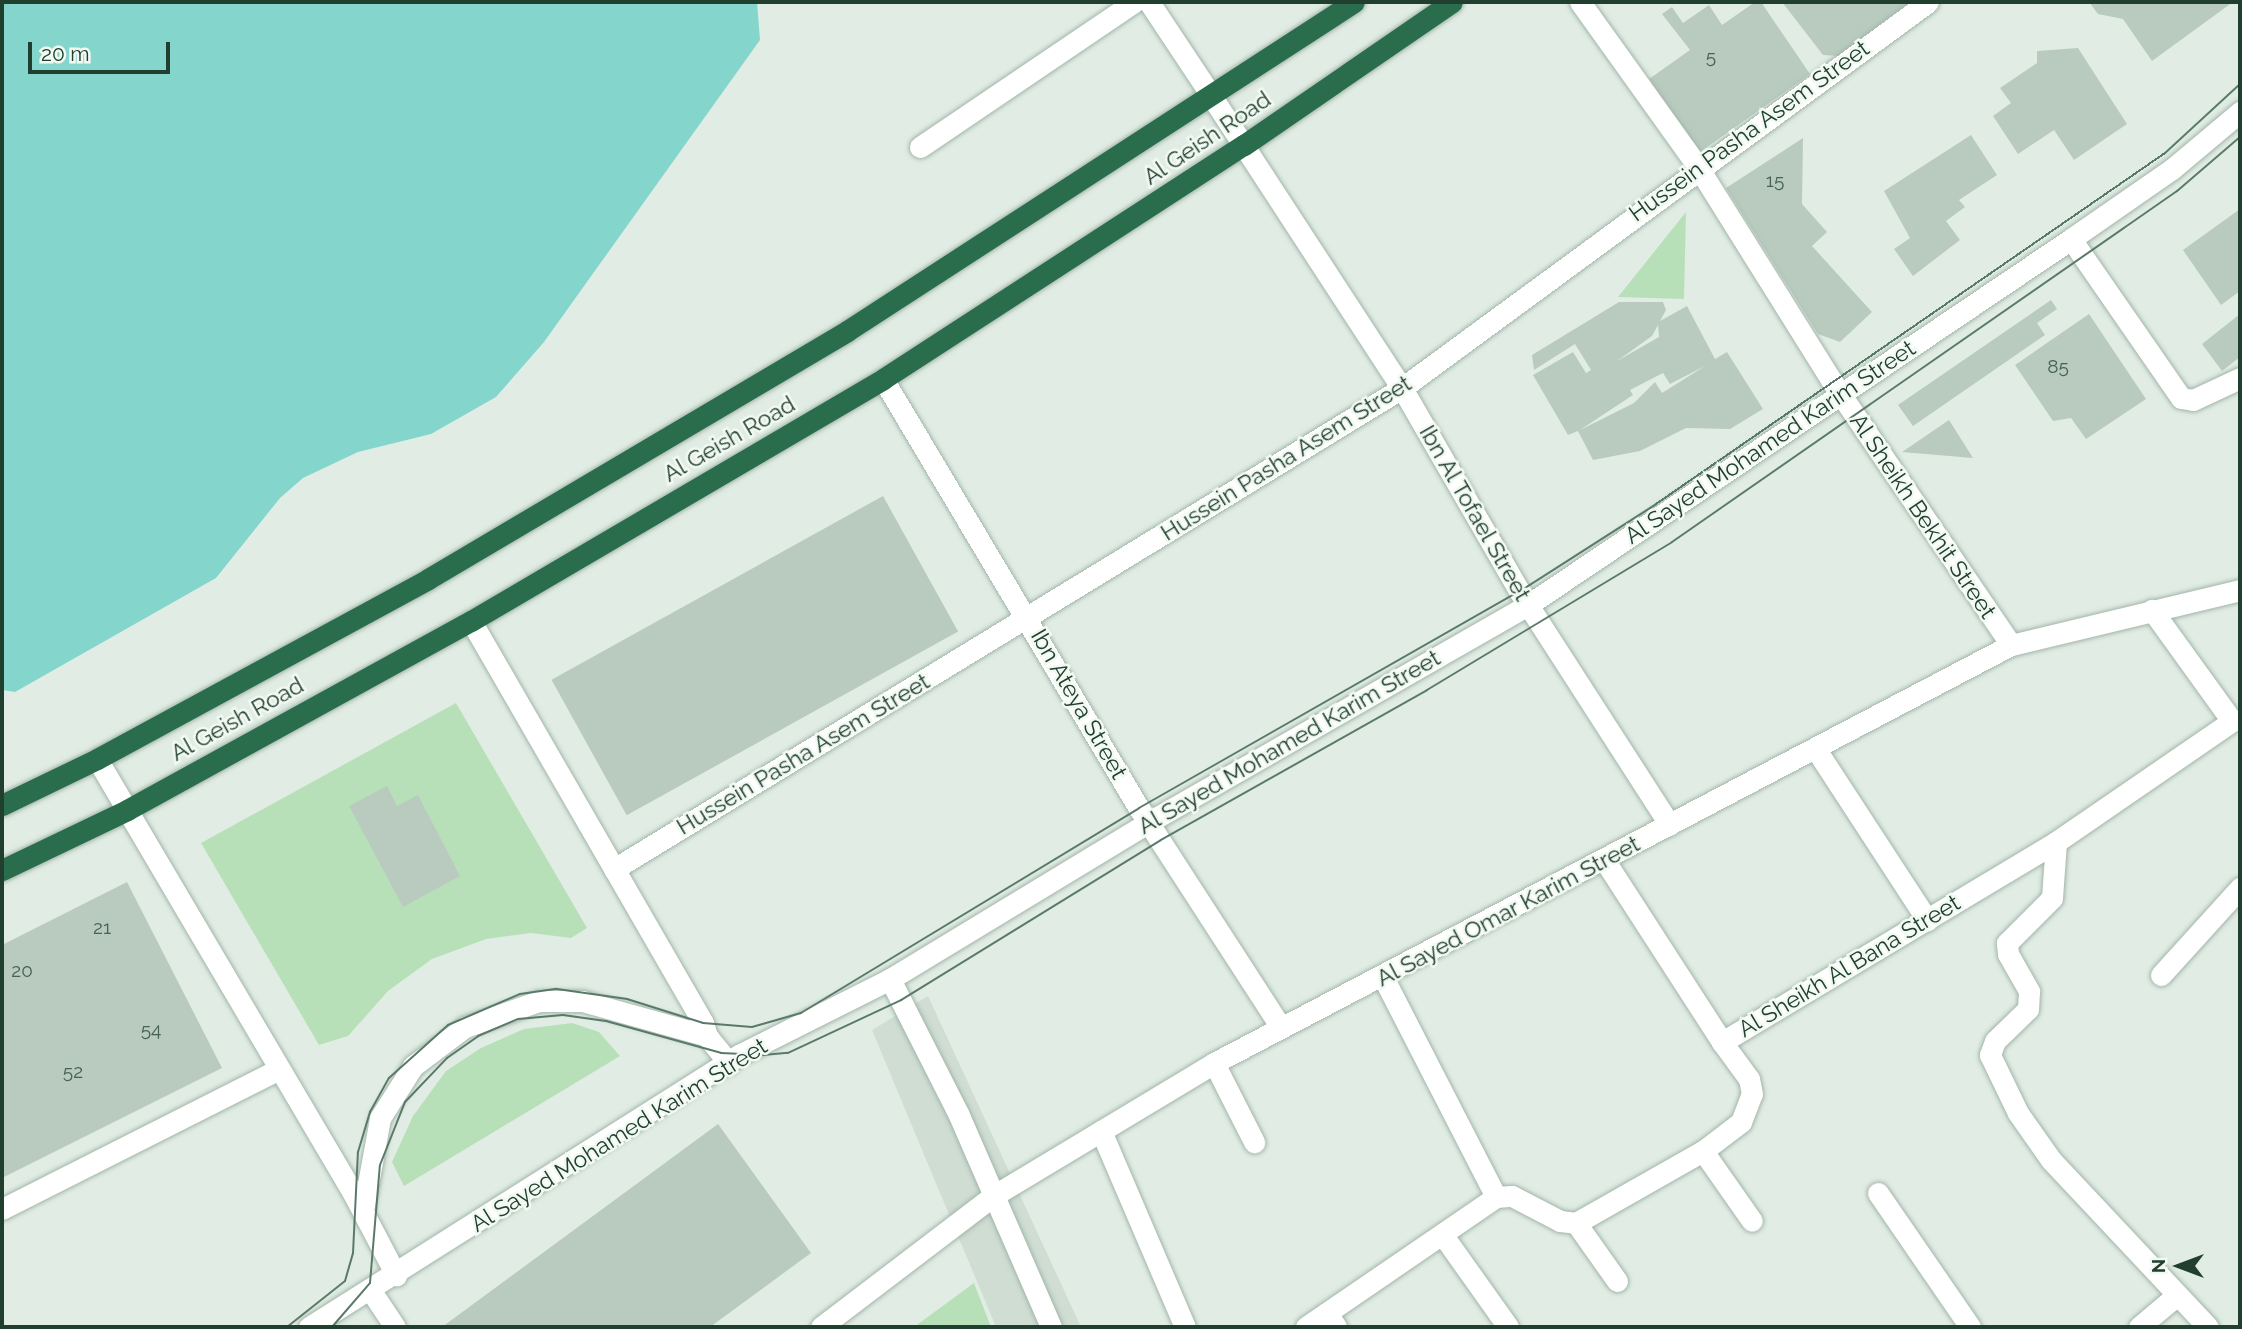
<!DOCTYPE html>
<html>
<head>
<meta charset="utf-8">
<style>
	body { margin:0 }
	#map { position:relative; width:2242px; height:1329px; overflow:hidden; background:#e1ede4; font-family:Raleway,sans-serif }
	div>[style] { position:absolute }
	.built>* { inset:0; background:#cfddd3 }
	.green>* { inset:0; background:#b8e0b8 }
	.water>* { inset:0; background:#84d6cc }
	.building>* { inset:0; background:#b9cbbf; transform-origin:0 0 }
	.roads { filter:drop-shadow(0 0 2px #a3b5aa) drop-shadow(0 0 2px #a3b5aa) }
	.lane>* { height:21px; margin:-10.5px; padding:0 10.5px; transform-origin:10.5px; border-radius:10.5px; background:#fff }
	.street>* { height:21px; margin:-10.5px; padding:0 10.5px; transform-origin:10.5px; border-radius:10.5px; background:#fff }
	.secondary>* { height:21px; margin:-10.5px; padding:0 10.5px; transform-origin:10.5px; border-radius:10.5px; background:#fff }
	.highway>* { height:21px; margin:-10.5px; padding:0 10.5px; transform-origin:10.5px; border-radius:10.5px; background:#296d4d }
	.tram>* { height:2px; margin:-1px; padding:0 1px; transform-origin:1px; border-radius:1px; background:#5a7a69 }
	span { translate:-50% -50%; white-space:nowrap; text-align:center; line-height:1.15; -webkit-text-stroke:5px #f2f9f3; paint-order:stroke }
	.number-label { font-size:19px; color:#466252 }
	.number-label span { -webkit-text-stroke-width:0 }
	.street-label { font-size:23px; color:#203f2e }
	.frame { position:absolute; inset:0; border:4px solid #203f2e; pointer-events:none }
	.north { position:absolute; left:2144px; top:1231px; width:70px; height:70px; -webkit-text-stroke:5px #f2f9f3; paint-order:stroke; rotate:270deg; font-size:19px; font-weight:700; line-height:28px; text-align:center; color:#203f2e }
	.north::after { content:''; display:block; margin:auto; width:24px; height:32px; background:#203f2e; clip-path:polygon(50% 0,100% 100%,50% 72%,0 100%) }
	.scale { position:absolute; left:28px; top:42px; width:142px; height:32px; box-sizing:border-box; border:4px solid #203f2e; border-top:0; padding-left:9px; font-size:21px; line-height:24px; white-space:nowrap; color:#203f2e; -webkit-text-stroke:5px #f2f9f3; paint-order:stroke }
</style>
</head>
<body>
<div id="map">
	<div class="built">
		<i style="clip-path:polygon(928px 996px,1081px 1327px,996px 1327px,872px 1030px)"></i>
	</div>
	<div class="green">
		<i style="clip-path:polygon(1686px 212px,1684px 299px,1618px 297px)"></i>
		<i style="clip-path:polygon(456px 703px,587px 928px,571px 938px,531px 933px,486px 939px,432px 959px,388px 991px,348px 1036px,319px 1045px,201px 843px)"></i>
		<i style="clip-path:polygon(572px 1023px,599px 1032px,620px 1056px,404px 1186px,392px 1162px,413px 1116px,446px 1071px,481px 1048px,524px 1029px)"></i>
		<i style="clip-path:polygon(974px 1283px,991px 1327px,914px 1327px)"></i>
	</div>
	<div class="water">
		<i style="clip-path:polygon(2px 2px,757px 2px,760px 40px,544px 342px,496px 397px,431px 434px,358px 452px,303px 478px,280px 498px,216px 578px,15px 692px,2px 690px)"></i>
	</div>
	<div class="building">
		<i style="clip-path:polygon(1755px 2px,1761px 2px,1810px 74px,1700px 152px,1649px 79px,1690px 50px,1662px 14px,1672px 7px,1683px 23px,1709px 5px,1722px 25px)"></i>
		<i style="clip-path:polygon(1782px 2px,1910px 2px,1839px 56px,1823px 55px)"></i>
		<i style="clip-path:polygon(2089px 2px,2233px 2px,2152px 61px,2123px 19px,2098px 14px)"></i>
		<i style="clip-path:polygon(2078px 48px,2127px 124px,2074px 160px,2054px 130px,2018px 154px,1993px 116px,2011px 103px,2000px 88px,2037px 63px,2037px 51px)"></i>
		<i style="clip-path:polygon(1971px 135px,1997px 175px,1959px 200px,1965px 207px,1946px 221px,1960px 240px,1913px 276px,1894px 249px,1910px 238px,1884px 191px)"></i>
		<i style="clip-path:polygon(1803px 138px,1802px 204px,1827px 232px,1812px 246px,1872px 312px,1840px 342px,1818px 334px,1726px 188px)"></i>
		<i style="clip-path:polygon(2240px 209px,2240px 291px,2221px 305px,2183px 250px)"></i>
		<i style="clip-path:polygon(2051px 300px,2057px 309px,2037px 323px,2045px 335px,1913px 426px,1898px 405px)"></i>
		<i style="clip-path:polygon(evenodd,1619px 302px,1663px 302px,1666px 310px,1660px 321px,1687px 306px,1715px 359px,1727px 352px,1763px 409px,1730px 429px,1686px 428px,1640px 451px,1593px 460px,1578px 431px,1568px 435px,1533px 375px,1573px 352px,1586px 373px,1591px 370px,1575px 344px,1534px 370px,1532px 355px,1619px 302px,1658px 325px,1659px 337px,1617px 361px,1652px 336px,1658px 325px,1619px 302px,1705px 366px,1662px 393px,1655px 382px,1634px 403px,1580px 430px,1633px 395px,1630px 390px,1663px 373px,1670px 384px,1705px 366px)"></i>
		<i style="clip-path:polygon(2089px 314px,2146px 399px,2086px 439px,2071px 418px,2053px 421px,2015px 365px)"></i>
		<i style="clip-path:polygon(2240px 314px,2240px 357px,2222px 371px,2202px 344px)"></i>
		<i style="clip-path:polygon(1949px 420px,1973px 458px,1902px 452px)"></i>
		<i style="left:883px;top:496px;width:155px;height:379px;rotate:61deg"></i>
		<i style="clip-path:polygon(387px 786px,397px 806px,418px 795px,460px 876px,403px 907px,349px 806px)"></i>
		<i style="clip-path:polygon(127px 882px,222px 1068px,2px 1178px,2px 945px)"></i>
		<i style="clip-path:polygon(718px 1124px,811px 1253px,710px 1327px,442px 1327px)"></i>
	</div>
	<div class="roads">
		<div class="lane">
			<i style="left:1149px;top:2px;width:114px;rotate:56.4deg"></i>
			<i style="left:920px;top:147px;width:258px;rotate:-34.1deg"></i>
			<i style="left:2071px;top:239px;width:193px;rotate:55.3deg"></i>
			<i style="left:2181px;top:398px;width:12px;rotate:9deg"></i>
			<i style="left:2193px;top:400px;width:52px;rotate:-25.1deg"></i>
			<i style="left:2161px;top:975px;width:118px;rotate:-47.8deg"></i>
			<i style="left:1214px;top:1063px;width:89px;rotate:63.1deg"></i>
			<i style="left:1703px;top:1151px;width:85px;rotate:55deg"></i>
			<i style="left:1576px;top:1223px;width:71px;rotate:54.7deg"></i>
			<i style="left:1442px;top:1234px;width:114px;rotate:54.6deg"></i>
			<i style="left:1327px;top:1313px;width:17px;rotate:57deg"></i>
		</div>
		<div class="street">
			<i style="left:1580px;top:2px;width:203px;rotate:54.4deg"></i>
			<i style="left:1698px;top:167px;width:251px;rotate:58deg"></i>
			<i style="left:1831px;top:380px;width:320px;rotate:55.8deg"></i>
			<i style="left:1212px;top:97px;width:348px;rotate:56.9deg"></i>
			<i style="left:1402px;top:388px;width:234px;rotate:60deg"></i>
			<i style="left:1519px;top:591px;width:278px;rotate:57.2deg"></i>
			<i style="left:883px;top:379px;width:500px;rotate:59.2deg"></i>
			<i style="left:1139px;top:808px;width:260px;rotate:57.1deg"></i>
			<i style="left:471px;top:621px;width:464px;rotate:60deg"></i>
			<i style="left:703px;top:1023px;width:14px;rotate:73deg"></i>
			<i style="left:707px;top:1036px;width:35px;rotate:51deg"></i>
			<i style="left:1817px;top:751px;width:202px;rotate:56.9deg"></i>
			<i style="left:97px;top:759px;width:504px;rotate:59.47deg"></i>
			<i style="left:353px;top:1193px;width:93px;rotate:62.3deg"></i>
			<i style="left:2056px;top:842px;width:56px;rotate:94.1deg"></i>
			<i style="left:2052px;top:898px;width:64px;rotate:135deg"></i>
			<i style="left:2007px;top:943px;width:11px;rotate:85deg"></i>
			<i style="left:2008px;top:954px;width:43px;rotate:60.4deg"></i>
			<i style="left:2029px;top:991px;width:18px;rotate:93deg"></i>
			<i style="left:2028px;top:1009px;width:46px;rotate:135.9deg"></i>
			<i style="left:1995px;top:1041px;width:15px;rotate:110deg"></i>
			<i style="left:1990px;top:1055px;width:64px;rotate:64.2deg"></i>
			<i style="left:2018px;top:1113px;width:57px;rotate:54.9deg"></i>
			<i style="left:2051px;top:1160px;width:229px;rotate:46.8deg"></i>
			<i style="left:1605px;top:861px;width:216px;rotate:57.1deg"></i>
			<i style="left:614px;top:869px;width:923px;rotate:-31.4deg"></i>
			<i style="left:1402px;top:388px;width:652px;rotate:-36.27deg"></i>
			<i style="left:1383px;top:977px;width:247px;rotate:62.8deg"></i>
			<i style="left:890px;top:979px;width:150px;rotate:63.1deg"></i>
			<i style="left:958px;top:1113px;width:233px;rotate:66.5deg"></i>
			<i style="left:1101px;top:1131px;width:213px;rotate:66.8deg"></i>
			<i style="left:1878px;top:1193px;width:163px;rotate:55.5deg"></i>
			<i style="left:2px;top:1209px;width:308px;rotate:-26.8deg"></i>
			<i style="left:363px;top:1211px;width:95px;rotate:-79.6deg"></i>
			<i style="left:380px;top:1118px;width:62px;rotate:-57.6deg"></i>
			<i style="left:413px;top:1066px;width:65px;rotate:-36.9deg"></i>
			<i style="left:465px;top:1027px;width:78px;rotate:-19.4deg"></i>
			<i style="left:539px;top:1001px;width:43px"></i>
			<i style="left:582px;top:1001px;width:130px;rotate:15.6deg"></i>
			<i style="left:371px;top:1291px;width:43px;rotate:56.3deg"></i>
			<i style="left:821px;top:1327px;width:216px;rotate:-37.3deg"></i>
			<i style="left:993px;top:1196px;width:258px;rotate:-31deg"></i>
			<i style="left:1214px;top:1063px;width:900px;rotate:-27.68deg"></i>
			<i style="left:2011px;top:645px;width:236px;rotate:-13.5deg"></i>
			<i style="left:1306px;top:1327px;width:230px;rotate:-34.4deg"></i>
			<i style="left:1496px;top:1197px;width:16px;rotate:-4deg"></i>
			<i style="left:1512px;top:1196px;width:54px;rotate:27.5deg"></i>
			<i style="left:1560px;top:1221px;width:16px;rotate:7deg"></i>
			<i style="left:1576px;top:1223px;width:146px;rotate:-29.6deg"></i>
			<i style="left:1703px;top:1151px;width:48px;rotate:-37.3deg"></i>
			<i style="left:1741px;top:1122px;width:30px;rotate:-69deg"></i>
			<i style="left:1752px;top:1094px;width:15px;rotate:-101deg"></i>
			<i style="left:1749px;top:1079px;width:46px;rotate:-126.1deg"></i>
			<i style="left:1722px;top:1042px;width:389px;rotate:-30.9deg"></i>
			<i style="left:2056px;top:842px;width:214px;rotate:-34.5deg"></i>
			<i style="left:2232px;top:721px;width:137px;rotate:-125.8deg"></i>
			<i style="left:2139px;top:1327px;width:48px;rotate:-40deg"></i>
		</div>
		<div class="secondary">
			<i style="left:309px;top:1327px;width:509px;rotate:-32.32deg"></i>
			<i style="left:739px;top:1055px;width:169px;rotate:-26.7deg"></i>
			<i style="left:890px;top:979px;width:303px;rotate:-31.2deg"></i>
			<i style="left:1149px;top:822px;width:437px;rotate:-29.8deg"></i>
			<i style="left:1528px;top:605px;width:655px;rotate:-33.98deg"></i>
			<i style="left:2071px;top:239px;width:123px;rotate:-34.7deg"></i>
			<i style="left:2172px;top:169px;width:89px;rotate:-40deg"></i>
		</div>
		<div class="highway">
			<i style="left:2px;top:805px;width:106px;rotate:-25.8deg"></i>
			<i style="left:97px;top:759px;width:377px;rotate:-28.5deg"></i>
			<i style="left:428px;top:579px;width:487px;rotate:-30.6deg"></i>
			<i style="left:847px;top:331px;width:604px;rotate:-32.98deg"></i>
			<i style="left:2px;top:870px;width:139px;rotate:-25.6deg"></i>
			<i style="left:127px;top:810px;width:393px;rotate:-28.8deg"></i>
			<i style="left:471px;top:621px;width:478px;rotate:-30.4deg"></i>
			<i style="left:883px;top:379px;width:430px;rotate:-33deg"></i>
			<i style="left:1244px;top:145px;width:252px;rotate:-34.5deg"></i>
		</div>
	</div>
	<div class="tram">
		<i style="left:287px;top:1327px;width:74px;rotate:-38.4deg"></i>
		<i style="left:345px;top:1281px;width:29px;rotate:-74deg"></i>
		<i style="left:353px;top:1253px;width:101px;rotate:-87.2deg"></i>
		<i style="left:358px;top:1152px;width:42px;rotate:-73.3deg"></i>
		<i style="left:370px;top:1112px;width:39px;rotate:-61deg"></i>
		<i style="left:389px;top:1078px;width:79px;rotate:-41.9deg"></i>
		<i style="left:448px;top:1025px;width:78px;rotate:-23.3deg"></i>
		<i style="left:520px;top:994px;width:37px;rotate:-8deg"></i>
		<i style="left:557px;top:989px;width:71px;rotate:8.1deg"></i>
		<i style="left:627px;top:999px;width:80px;rotate:17.5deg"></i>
		<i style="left:703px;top:1023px;width:49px;rotate:4.7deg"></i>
		<i style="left:752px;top:1027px;width:51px;rotate:-15.9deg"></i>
		<i style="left:801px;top:1013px;width:395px;rotate:-31.2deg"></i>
		<i style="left:1139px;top:808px;width:448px;rotate:-29.7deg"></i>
		<i style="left:1528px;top:586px;width:152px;rotate:-32.6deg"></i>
		<i style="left:1656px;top:504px;width:618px;rotate:-34.59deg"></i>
		<i style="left:2165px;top:153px;width:102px;rotate:-42.6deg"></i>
		<i style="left:332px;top:1327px;width:58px;rotate:-49.2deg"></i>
		<i style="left:370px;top:1283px;width:118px;rotate:-85.2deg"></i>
		<i style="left:380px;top:1165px;width:68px;rotate:-68.4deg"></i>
		<i style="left:405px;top:1102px;width:61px;rotate:-46.3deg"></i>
		<i style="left:447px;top:1058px;width:38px;rotate:-35deg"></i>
		<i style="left:478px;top:1036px;width:43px;rotate:-23deg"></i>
		<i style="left:518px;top:1019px;width:45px;rotate:-5.1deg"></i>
		<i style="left:563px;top:1015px;width:43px;rotate:7.9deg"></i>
		<i style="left:606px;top:1021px;width:119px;rotate:15.5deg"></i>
		<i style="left:721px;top:1053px;width:42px;rotate:2.7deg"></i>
		<i style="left:763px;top:1055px;width:25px;rotate:-5deg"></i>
		<i style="left:788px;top:1053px;width:125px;rotate:-25.1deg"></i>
		<i style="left:901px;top:1000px;width:305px;rotate:-31.6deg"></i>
		<i style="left:1161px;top:840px;width:305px;rotate:-29.4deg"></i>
		<i style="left:1427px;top:690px;width:286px;rotate:-31.1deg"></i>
		<i style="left:1672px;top:542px;width:615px;rotate:-34.8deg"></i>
		<i style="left:2177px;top:191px;width:83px;rotate:-40.6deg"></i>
	</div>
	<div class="number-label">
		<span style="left:1711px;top:57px">5</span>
		<span style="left:1775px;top:181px">15</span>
		<span style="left:2058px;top:367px">85</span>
		<span style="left:102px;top:928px">21</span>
		<span style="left:22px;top:971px">20</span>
		<span style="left:151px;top:1030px">54</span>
		<span style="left:73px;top:1072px">52</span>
	</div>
	<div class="street-label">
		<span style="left:1749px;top:131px;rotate:-36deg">Hussein Pasha Asem Street</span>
		<span style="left:1207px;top:138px;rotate:-34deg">Al Geish Road</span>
		<span style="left:729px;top:439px;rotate:-30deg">Al Geish Road</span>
		<span style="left:1770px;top:442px;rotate:-34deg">Al Sayed Mohamed Karim Street</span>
		<span style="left:1286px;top:458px;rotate:-32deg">Hussein Pasha Asem Street</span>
		<span style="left:1475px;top:513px;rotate:60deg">Ibn Al Tofael Street</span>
		<span style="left:1923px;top:516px;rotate:56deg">Al Sheikh Bekhit Street</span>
		<span style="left:1079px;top:704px;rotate:60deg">Ibn Ateya Street</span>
		<span style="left:237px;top:719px;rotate:-29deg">Al Geish Road</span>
		<span style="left:1289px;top:742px;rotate:-30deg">Al Sayed Mohamed Karim Street</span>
		<span style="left:803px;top:754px;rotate:-31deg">Hussein Pasha Asem Street</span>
		<span style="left:1508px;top:911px;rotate:-28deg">Al Sayed Omar Karim Street</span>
		<span style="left:1849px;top:966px;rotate:-31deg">Al Sheikh Al Bana Street</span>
		<span style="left:619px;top:1135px;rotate:-32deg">Al Sayed Mohamed Karim Street</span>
	</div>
	<div class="frame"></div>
	<div class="north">N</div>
	<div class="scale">20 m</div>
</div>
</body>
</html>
